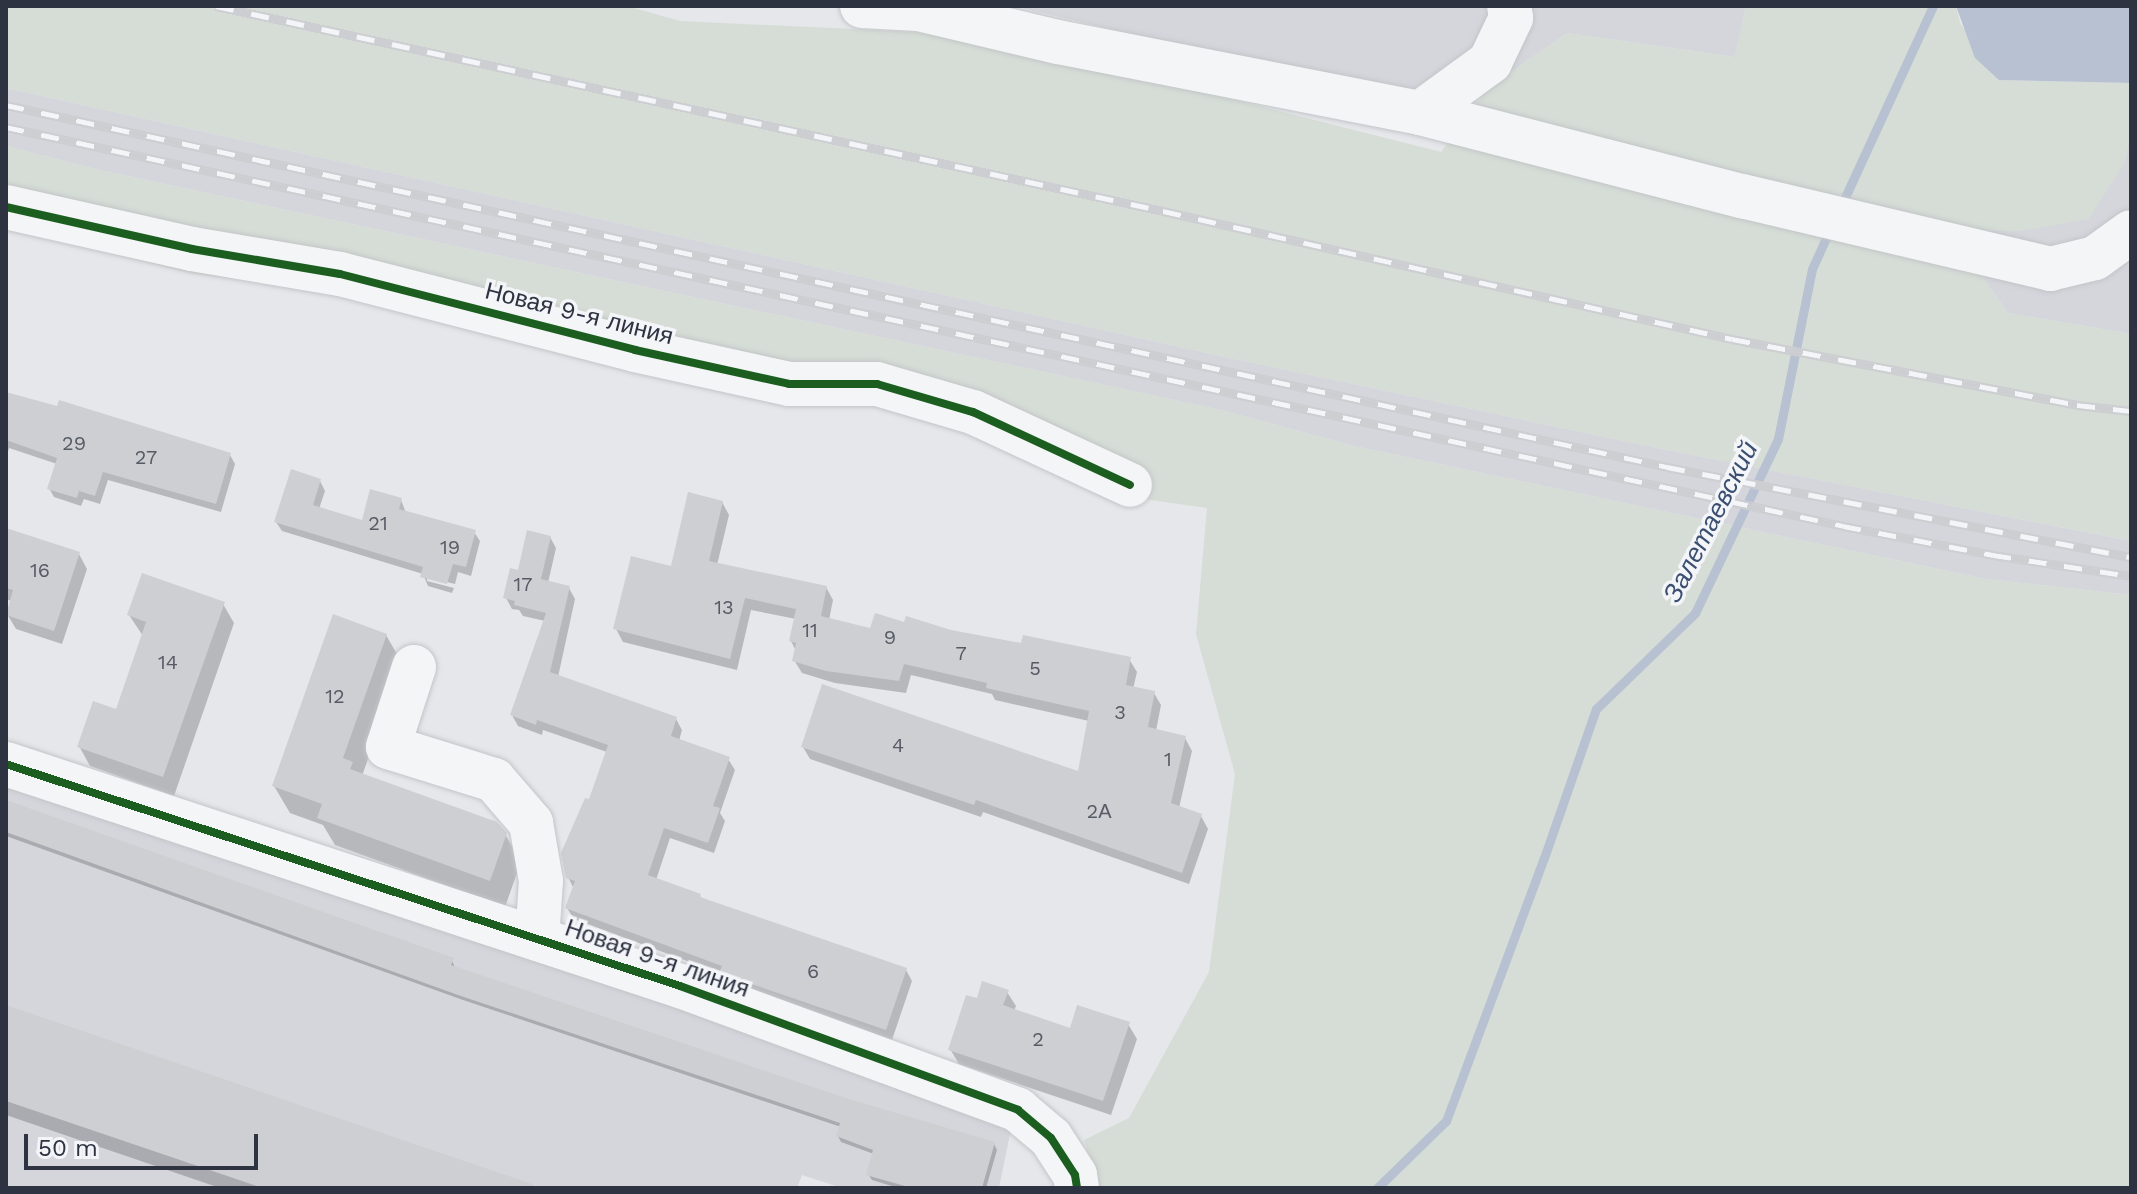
<!DOCTYPE html>
<html>
<head>
<meta charset="utf-8">
<style>
	body { margin:0 }
	#map { position:relative; width:2137px; height:1194px; overflow:hidden; background:#e5e7ea; font-family:"Work Sans",sans-serif }
	div>[style] { position:absolute }
	.built>* { inset:0; background:#d4d6dc }
	.green>* { inset:0; background:#d5ddd6 }
	.water>* { inset:0; background:#b7c1d2 }
	.shadow>* { inset:0; background:#0003 }
	.stream>* { height:9px; margin:-4.5px; padding:0 4.5px; transform-origin:4.5px; border-radius:4.5px; background:#b7c1d2 }
	.building>* { inset:0; background:#cecfd2 }
	.roads { filter:drop-shadow(0 0 2px #c3c5c8) drop-shadow(0 0 2px #c3c5c8) }
	.minor>* { height:44px; margin:-22px; padding:0 22px; transform-origin:22px; border-radius:22px; background:#f4f5f6 }
	.rail>* { height:9px; margin-top:-4.5px; transform-origin:0; background:repeating-linear-gradient(90deg,#f4f5f8 0 18px,#cdced1 0 36px); box-sizing:border-box; border-block:2px solid #cdced1 }
	.cycleway>* { height:8px; margin:-4px; padding:0 4px; transform-origin:4px; border-radius:4px; background:#1b5e20 }
	span { translate:-50% -50%; white-space:nowrap; text-align:center; line-height:1.15; -webkit-text-stroke:7px #f4f5f8; paint-order:stroke }
	.number-label { font-size:20px; color:#565b66 }
	.number-label span { -webkit-text-stroke-width:0 }
	.street-label { font-size:24px; color:#2d3341 }
	.water-label { font-size:26px; color:#3b4f71; font-style:italic }
	.frame { position:absolute; inset:0; border:8px solid #2d3341; pointer-events:none }
	.scale { position:absolute; left:24px; top:1134px; width:234px; height:36px; box-sizing:border-box; border:4px solid #2d3341; border-top:0; padding-left:10px; font-size:24px; line-height:28px; white-space:nowrap; color:#2d3341; -webkit-text-stroke:6px #f4f5f8; paint-order:stroke }
</style>
</head>
<body>
<div id="map">
	<div class="built">
		<i style="clip-path:polygon(1014px 6px,1746px 6px,1735px 57px,1567px 33px,1487px 89px,1406px 99px)"></i>
		<i style="clip-path:polygon(6px 88px,1230px 358px,1662px 449px,2131px 541px,2131px 595px,1986px 579px,1354px 446px,1221px 410px,95px 169px,6px 146px)"></i>
		<i style="clip-path:polygon(2131px 132px,2131px 334px,2008px 313px,1973px 264px,1984px 231px,2022px 231px,2124px 163px)"></i>
		<i style="clip-path:polygon(6px 778px,1013px 1119px,999px 1188px,842px 1188px,802px 1175px,797px 1188px,6px 1188px)"></i>
	</div>
	<div class="green">
		<i style="clip-path:polygon(6px 6px,627px 6px,680px 21px,916px 32px,1058px 55px,1441px 152px,1487px 89px,1567px 33px,1734px 57px,1746px 6px,1956px 6px,1960px 23px,1999px 80px,2131px 83px,2131px 132px,2124px 163px,2089px 219px,2022px 231px,1984px 231px,1973px 264px,2008px 313px,2131px 334px,2131px 541px,1662px 449px,1230px 358px,6px 88px)"></i>
		<i style="clip-path:polygon(6px 146px,95px 169px,1221px 410px,1354px 446px,1986px 579px,2131px 595px,2131px 1188px,1099px 1188px,1084px 1140px,1129px 1118px,1209px 972px,1235px 774px,1196px 634px,1207px 508px,1130px 497px,1031px 448px,878px 407px,793px 397px,335px 290px,193px 274px,6px 227px)"></i>
	</div>
	<div class="water">
		<i style="clip-path:polygon(1956px 6px,2131px 6px,2131px 83px,1999px 80px,1975px 58px)"></i>
	</div>
	<div class="shadow">
		<i style="clip-path:polygon(6px 394px,230px 455px,235px 464px,221px 512px,108px 480px,100px 504px,84px 499px,81px 506px,54px 497px,49px 488px,57px 464px,9px 448px,6px 459px)"></i>
		<i style="clip-path:polygon(320px 481px,325px 491px,319px 509px,363px 523px,401px 500px,406px 513px,474px 532px,480px 541px,471px 576px,458px 572px,455px 584px,427px 577px,427px 581px,454px 588px,452px 593px,428px 586px,423px 574px,282px 531px,276px 522px)"></i>
		<i style="clip-path:polygon(722px 502px,729px 515px,717px 565px,826px 587px,833px 600px,829px 620px,872px 630px,906px 624px,1022px 646px,1129px 659px,1137px 672px,1133px 689px,1154px 693px,1161px 705px,1156px 731px,1185px 738px,1192px 751px,1179px 808px,1201px 816px,1208px 829px,1189px 884px,983px 812px,981px 817px,810px 759px,803px 747px,1080px 774px,1089px 721px,995px 700px,992px 694px,911px 675px,906px 693px,835px 683px,802px 673px,794px 660px,796px 651px,791px 641px,796px 619px,751px 610px,737px 670px,623px 642px,616px 629px,673px 569px)"></i>
		<i style="clip-path:polygon(6px 530px,79px 554px,87px 569px,62px 644px,16px 629px,7px 614px,11px 601px,6px 599px)"></i>
		<i style="clip-path:polygon(550px 537px,556px 548px,548px 583px,569px 588px,575px 599px,558px 677px,676px 719px,682px 730px,679px 741px,728px 759px,735px 770px,720px 813px,725px 821px,714px 853px,670px 838px,656px 880px,700px 896px,702px 900px,906px 970px,912px 981px,892px 1040px,728px 984px,722px 974px,574px 919px,567px 908px,574px 889px,568px 877px,607px 752px,543px 730px,542px 735px,518px 726px,512px 715px,545px 621px,523px 616px,519px 610px,512px 609px,506px 598px,519px 572px)"></i>
		<i style="clip-path:polygon(223px 604px,234px 623px,174px 796px,90px 766px,79px 746px,117px 711px,143px 636px,129px 615px)"></i>
		<i style="clip-path:polygon(386px 635px,402px 663px,362px 776px,505px 834px,521px 862px,505px 907px,335px 845px,323px 825px,290px 813px,274px 786px)"></i>
		<i style="clip-path:polygon(6px 802px,452px 960px,455px 968px,848px 1101px,994px 1144px,997px 1150px,986px 1188px,898px 1188px,872px 1180px,868px 1174px,874px 1154px,841px 1142px,838px 1136px,841px 1127px,463px 1000px,6px 836px)"></i>
		<i style="clip-path:polygon(1007px 992px,1016px 1006px,1014px 1011px,1071px 1030px,1128px 1024px,1137px 1039px,1111px 1115px,959px 1064px,950px 1049px,978px 1001px)"></i>
		<i style="clip-path:polygon(6px 1007px,539px 1188px,220px 1188px,6px 1115px)"></i>
	</div>
	<div class="stream">
		<i style="left:1841px;top:206px;width:220px;rotate:-65.3deg"></i>
		<i style="left:1377px;top:1188px;width:96px;rotate:-44.2deg"></i>
		<i style="left:1446px;top:1121px;width:281px;rotate:-69.6deg"></i>
		<i style="left:1544px;top:858px;width:158px;rotate:-70.8deg"></i>
		<i style="left:1596px;top:709px;width:138px;rotate:-44.1deg"></i>
		<i style="left:1695px;top:613px;width:193px;rotate:-64.5deg"></i>
		<i style="left:1778px;top:439px;width:173px;rotate:-78.7deg"></i>
		<i style="left:1812px;top:269px;width:46px;rotate:-65.7deg"></i>
	</div>
	<div class="building">
		<i style="clip-path:polygon(6px 392px,57px 406px,59px 400px,231px 453px,216px 504px,103px 472px,95px 496px,79px 491px,77px 498px,47px 489px,57px 458px,6px 440px)"></i>
		<i style="clip-path:polygon(291px 469px,321px 479px,313px 505px,362px 520px,370px 489px,402px 498px,399px 509px,476px 530px,466px 567px,453px 564px,447px 584px,420px 577px,423px 567px,274px 522px)"></i>
		<i style="clip-path:polygon(688px 492px,723px 501px,709px 561px,827px 586px,821px 616px,870px 628px,875px 613px,904px 622px,906px 616px,951px 630px,1021px 643px,1023px 635px,1131px 657px,1126px 685px,1155px 691px,1148px 727px,1186px 736px,1171px 803px,1202px 814px,1182px 873px,976px 800px,974px 805px,801px 747px,822px 684px,1078px 771px,1089px 711px,986px 688px,987px 683px,904px 664px,899px 681px,826px 671px,792px 661px,796px 643px,789px 641px,796px 609px,745px 598px,730px 659px,613px 629px,631px 556px,671px 566px)"></i>
		<i style="clip-path:polygon(6px 528px,80px 552px,54px 631px,6px 615px,13px 590px,6px 588px)"></i>
		<i style="clip-path:polygon(527px 530px,551px 536px,541px 579px,570px 586px,550px 672px,677px 717px,671px 736px,730px 757px,713px 806px,720px 808px,708px 843px,664px 828px,648px 875px,701px 894px,700px 897px,907px 968px,886px 1030px,719px 973px,722px 966px,565px 908px,575px 881px,566px 878px,561px 853px,585px 798px,589px 799px,608px 745px,537px 720px,536px 725px,510px 715px,546px 613px,514px 605px,515px 601px,503px 598px,510px 568px,518px 570px)"></i>
		<i style="clip-path:polygon(142px 573px,225px 602px,163px 777px,77px 747px,93px 701px,116px 709px,146px 622px,127px 615px)"></i>
		<i style="clip-path:polygon(333px 614px,387px 634px,343px 758px,353px 762px,350px 769px,497px 822px,507px 833px,490px 881px,317px 818px,322px 804px,272px 786px)"></i>
		<i style="clip-path:polygon(6px 800px,454px 958px,451px 965px,849px 1099px,995px 1142px,982px 1188px,912px 1188px,866px 1175px,873px 1150px,836px 1136px,840px 1123px,458px 995px,6px 832px)"></i>
		<i style="clip-path:polygon(982px 981px,1009px 990px,1003px 1005px,1070px 1028px,1077px 1005px,1130px 1022px,1103px 1101px,948px 1050px,966px 995px,977px 998px)"></i>
		<i style="clip-path:polygon(6px 1005px,532px 1184px,531px 1188px,263px 1188px,6px 1101px)"></i>
	</div>
	<div class="roads">
		<div class="minor">
			<i style="left:862px;top:6px;width:57px;rotate:3deg"></i>
			<i style="left:919px;top:9px;width:143px;rotate:13.4deg"></i>
			<i style="left:1058px;top:42px;width:369px;rotate:11.1deg"></i>
			<i style="left:1420px;top:113px;width:333px;rotate:14.5deg"></i>
			<i style="left:1742px;top:196px;width:317px;rotate:13.3deg"></i>
			<i style="left:2050px;top:269px;width:46px;rotate:-13.7deg"></i>
			<i style="left:2095px;top:258px;width:44px;rotate:-35.8deg"></i>
			<i style="left:1420px;top:113px;width:87px;rotate:-36.1deg"></i>
			<i style="left:1490px;top:62px;width:49px;rotate:-64.5deg"></i>
			<i style="left:1511px;top:18px;width:12px;rotate:-99deg"></i>
			<i style="left:6px;top:207px;width:191px;rotate:12.7deg"></i>
			<i style="left:192px;top:249px;width:150px;rotate:9.6deg"></i>
			<i style="left:340px;top:274px;width:305px;rotate:14.4deg"></i>
			<i style="left:635px;top:350px;width:158px;rotate:12.4deg"></i>
			<i style="left:789px;top:384px;width:88px"></i>
			<i style="left:877px;top:384px;width:100px;rotate:16.3deg"></i>
			<i style="left:973px;top:412px;width:173px;rotate:24.9deg"></i>
			<i style="left:414px;top:667px;width:84px;rotate:108deg"></i>
			<i style="left:388px;top:747px;width:111px;rotate:17.3deg"></i>
			<i style="left:494px;top:780px;width:57px;rotate:49.3deg"></i>
			<i style="left:531px;top:823px;width:59px;rotate:80.2deg"></i>
			<i style="left:541px;top:881px;width:58px;rotate:93.9deg"></i>
			<i style="left:6px;top:764px;width:710px;rotate:18.23deg"></i>
			<i style="left:680px;top:986px;width:360px;rotate:20.1deg"></i>
			<i style="left:1018px;top:1110px;width:43px;rotate:40.3deg"></i>
			<i style="left:1051px;top:1138px;width:44px;rotate:57deg"></i>
			<i style="left:1075px;top:1175px;width:13px;rotate:81deg"></i>
		</div>
	</div>
	<div class="rail">
		<i style="left:216px;top:6px;width:969px;rotate:12.21deg"></i>
		<i style="left:1163px;top:211px;width:583px;rotate:12.68deg"></i>
		<i style="left:1732px;top:339px;width:351px;rotate:10.8deg"></i>
		<i style="left:2077px;top:405px;width:54px;rotate:6.3deg"></i>
		<i style="left:6px;top:105px;width:1700px;rotate:12.29deg"></i>
		<i style="left:1667px;top:467px;width:473px;rotate:11deg"></i>
		<i style="left:6px;top:127px;width:1880px;rotate:12.25deg"></i>
		<i style="left:1843px;top:526px;width:153px;rotate:10.9deg"></i>
		<i style="left:1993px;top:555px;width:140px;rotate:8.7deg"></i>
	</div>
	<div class="cycleway">
		<i style="left:6px;top:207px;width:191px;rotate:12.7deg"></i>
		<i style="left:192px;top:249px;width:150px;rotate:9.6deg"></i>
		<i style="left:340px;top:274px;width:305px;rotate:14.4deg"></i>
		<i style="left:635px;top:350px;width:158px;rotate:12.4deg"></i>
		<i style="left:789px;top:384px;width:88px"></i>
		<i style="left:877px;top:384px;width:100px;rotate:16.3deg"></i>
		<i style="left:973px;top:412px;width:173px;rotate:24.9deg"></i>
		<i style="left:6px;top:764px;width:710px;rotate:18.23deg"></i>
		<i style="left:680px;top:986px;width:360px;rotate:20.1deg"></i>
		<i style="left:1018px;top:1110px;width:43px;rotate:40.3deg"></i>
		<i style="left:1051px;top:1138px;width:44px;rotate:57deg"></i>
		<i style="left:1075px;top:1175px;width:13px;rotate:81deg"></i>
	</div>
	<div class="number-label">
		<span style="left:74px;top:443px">29</span>
		<span style="left:146px;top:457px">27</span>
		<span style="left:378px;top:523px">21</span>
		<span style="left:450px;top:547px">19</span>
		<span style="left:40px;top:570px">16</span>
		<span style="left:523px;top:584px">17</span>
		<span style="left:724px;top:607px">13</span>
		<span style="left:810px;top:630px">11</span>
		<span style="left:890px;top:637px">9</span>
		<span style="left:961px;top:653px">7</span>
		<span style="left:168px;top:662px">14</span>
		<span style="left:1035px;top:668px">5</span>
		<span style="left:335px;top:696px">12</span>
		<span style="left:1120px;top:712px">3</span>
		<span style="left:898px;top:745px">4</span>
		<span style="left:1168px;top:759px">1</span>
		<span style="left:1099px;top:811px">2А</span>
		<span style="left:813px;top:971px">6</span>
		<span style="left:1038px;top:1039px">2</span>
	</div>
	<div class="street-label">
		<span style="left:579px;top:314px;rotate:14deg">Новая 9-я линия</span>
		<span style="left:657px;top:959px;rotate:19deg">Новая 9-я линия</span>
	</div>
	<div class="water-label">
		<span style="left:1711px;top:522px;rotate:-63deg">Залетаевский</span>
	</div>
	<div class="frame"></div>
	<div class="scale">50 m</div>
</div>
</body>
</html>
